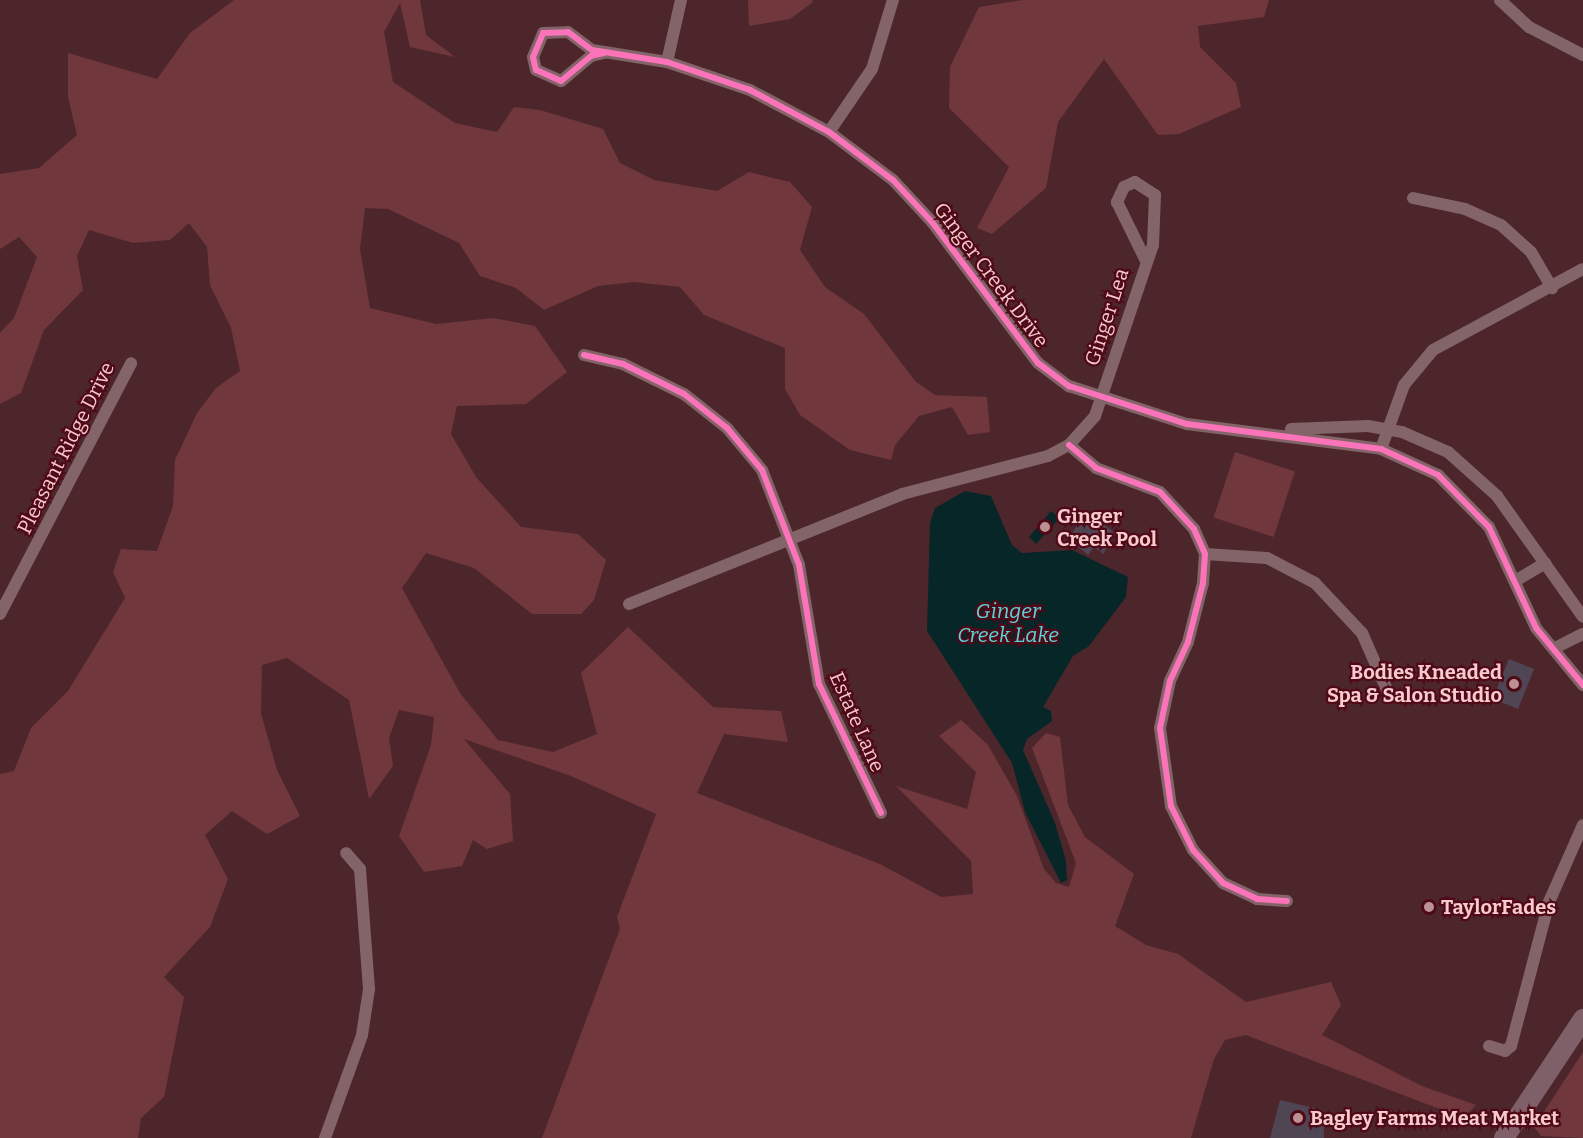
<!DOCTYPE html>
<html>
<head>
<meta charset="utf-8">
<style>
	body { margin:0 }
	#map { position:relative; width:1583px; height:1138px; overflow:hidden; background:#4d262c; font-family:Bitter,serif }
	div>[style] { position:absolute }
	.green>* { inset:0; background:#70373c; transform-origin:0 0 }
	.water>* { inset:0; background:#072627 }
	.building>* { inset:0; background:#504653; transform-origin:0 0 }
	.street>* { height:12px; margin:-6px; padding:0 6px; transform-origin:6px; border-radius:6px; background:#836468 }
	.primary>* { height:20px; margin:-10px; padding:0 10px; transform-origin:10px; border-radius:10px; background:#7f6068 }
	.cycleway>* { height:6px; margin:-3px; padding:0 3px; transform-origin:3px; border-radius:3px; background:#fb73b8 }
	.dots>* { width:16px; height:16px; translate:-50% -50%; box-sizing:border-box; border:3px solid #500918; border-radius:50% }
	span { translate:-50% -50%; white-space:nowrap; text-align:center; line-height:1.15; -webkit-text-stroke:4.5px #500918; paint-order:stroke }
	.street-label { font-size:20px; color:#f7cacc }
	.poi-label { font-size:20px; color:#f7cacc; font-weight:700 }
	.left { translate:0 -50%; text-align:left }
	.right { translate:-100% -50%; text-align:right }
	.water-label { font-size:21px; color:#58d7d8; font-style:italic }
</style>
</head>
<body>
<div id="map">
	<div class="green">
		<i style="clip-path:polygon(234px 0,420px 0,426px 35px,455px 57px,410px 47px,400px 3px,384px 32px,393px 82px,455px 123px,497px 132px,514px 107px,540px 110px,603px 129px,620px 163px,654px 180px,717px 191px,749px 172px,790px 182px,812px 207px,800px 250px,825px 287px,864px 314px,916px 382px,935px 395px,987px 397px,990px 432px,968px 435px,952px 407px,919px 416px,895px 445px,891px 460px,850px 450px,800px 415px,785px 389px,785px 348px,704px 315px,680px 287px,634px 282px,598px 286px,544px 310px,516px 288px,480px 276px,459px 243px,388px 209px,365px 208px,360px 249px,370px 308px,436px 324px,493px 318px,535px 326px,567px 372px,526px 404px,457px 406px,451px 434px,476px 477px,521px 527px,578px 534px,606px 560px,594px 600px,581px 614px,532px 614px,474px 568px,426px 553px,402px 588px,460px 693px,498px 740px,553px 752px,597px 734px,581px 673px,628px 627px,713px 707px,781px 711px,788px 742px,724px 734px,697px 793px,880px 864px,941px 897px,973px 894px,971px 861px,896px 786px,967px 809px,976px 772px,939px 736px,961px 720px,988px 745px,1017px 796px,1044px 869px,1056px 883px,1069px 887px,1076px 863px,1032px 748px,1046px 733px,1060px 737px,1068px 805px,1085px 837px,1134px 874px,1115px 926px,1146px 945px,1178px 954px,1246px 1002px,1331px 982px,1341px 1005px,1322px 1035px,1422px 1086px,1476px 1105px,1463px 1118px,1246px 1035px,1225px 1040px,1214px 1059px,1191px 1138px,542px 1138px,620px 929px,617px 917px,656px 814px,571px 776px,464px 739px,510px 794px,513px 841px,487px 849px,473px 840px,462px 866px,424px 872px,399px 836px,431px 745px,434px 717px,399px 710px,389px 738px,393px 766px,369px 799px,349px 700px,287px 658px,262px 665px,261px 713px,277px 770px,300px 816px,267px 834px,232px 811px,205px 835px,228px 879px,210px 927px,164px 977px,184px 997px,164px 1097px,141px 1118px,138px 1138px,0 1138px,0 774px,14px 771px,31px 728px,68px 691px,125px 598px,113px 572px,121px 549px,157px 551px,173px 506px,175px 460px,197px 413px,216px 388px,240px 371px,231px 328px,210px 285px,207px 247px,189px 223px,170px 240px,133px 243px,89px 230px,77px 256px,83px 290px,44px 330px,21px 393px,0 404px,0 333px,14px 318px,37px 257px,19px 237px,0 249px,0 174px,39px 168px,77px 135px,68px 97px,68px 53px,157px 79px,190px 33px)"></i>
		<i style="clip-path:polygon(748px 0,812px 0,813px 2px,790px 19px,749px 26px)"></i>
		<i style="clip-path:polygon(1023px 0,1269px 0,1264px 17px,1198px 26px,1200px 47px,1236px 83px,1241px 107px,1179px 134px,1158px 135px,1104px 59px,1058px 122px,1046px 188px,992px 234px,977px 228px,1009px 167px,949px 108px,950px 67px,979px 7px)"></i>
		<i style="left:1235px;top:452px;width:63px;height:69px;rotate:18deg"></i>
		<i style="clip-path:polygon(1583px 1052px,1583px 1138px,1541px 1136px,1534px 1127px)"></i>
	</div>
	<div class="water">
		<i style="clip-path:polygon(965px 491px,991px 496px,1012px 545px,1022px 553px,1072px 550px,1128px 577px,1126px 597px,1089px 646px,1073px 656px,1043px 707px,1051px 711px,1052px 721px,1027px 739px,1023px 750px,1055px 823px,1066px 861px,1067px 880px,1061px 883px,1025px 812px,1012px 763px,927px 631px,930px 523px,935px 508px)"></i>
		<i style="clip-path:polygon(1051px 511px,1060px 518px,1036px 544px,1029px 537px)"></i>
	</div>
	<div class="building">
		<i style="clip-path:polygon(1083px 517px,1092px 525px,1097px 519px,1116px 534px,1103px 554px,1094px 547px,1088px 555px,1068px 539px)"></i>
		<i style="left:1509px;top:659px;width:27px;height:43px;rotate:22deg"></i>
		<i style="clip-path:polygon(1280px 1100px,1323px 1110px,1324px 1138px,1270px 1138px)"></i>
	</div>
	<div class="street">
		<i style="left:1500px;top:0;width:40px;rotate:43deg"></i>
		<i style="left:1529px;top:27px;width:61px;rotate:27.4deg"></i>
		<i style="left:604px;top:53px;width:13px;rotate:167deg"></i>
		<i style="left:591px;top:56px;width:39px;rotate:140deg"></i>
		<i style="left:561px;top:81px;width:27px;rotate:-156deg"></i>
		<i style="left:536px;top:70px;width:13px;rotate:-103deg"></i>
		<i style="left:533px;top:57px;width:26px;rotate:-67deg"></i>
		<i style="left:543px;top:33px;width:25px;rotate:-2deg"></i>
		<i style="left:568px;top:32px;width:30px;rotate:37deg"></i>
		<i style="left:592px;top:50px;width:76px;rotate:9.1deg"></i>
		<i style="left:667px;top:62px;width:88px;rotate:18.6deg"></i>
		<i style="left:750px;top:90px;width:89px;rotate:28deg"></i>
		<i style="left:829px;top:132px;width:80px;rotate:36.9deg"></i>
		<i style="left:893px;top:180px;width:57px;rotate:47.1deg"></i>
		<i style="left:932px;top:222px;width:176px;rotate:53.1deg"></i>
		<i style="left:1038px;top:363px;width:39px;rotate:37deg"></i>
		<i style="left:1069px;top:386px;width:124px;rotate:17.9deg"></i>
		<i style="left:1187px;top:424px;width:196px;rotate:7.3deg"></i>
		<i style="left:1381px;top:449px;width:63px;rotate:24.5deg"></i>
		<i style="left:1438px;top:475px;width:73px;rotate:45.6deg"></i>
		<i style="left:1489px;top:527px;width:111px;rotate:65deg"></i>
		<i style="left:1536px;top:628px;width:74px;rotate:50.5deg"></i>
		<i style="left:667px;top:62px;width:64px;rotate:-77.3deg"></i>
		<i style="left:829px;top:132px;width:76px;rotate:-55.7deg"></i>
		<i style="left:872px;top:69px;width:72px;rotate:-73.1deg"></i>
		<i style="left:1413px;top:198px;width:53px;rotate:11.9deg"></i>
		<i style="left:1465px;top:209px;width:39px;rotate:24deg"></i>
		<i style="left:1501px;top:225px;width:40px;rotate:42deg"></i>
		<i style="left:1531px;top:252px;width:42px;rotate:59.7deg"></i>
		<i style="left:584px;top:355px;width:40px;rotate:13deg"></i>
		<i style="left:623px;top:364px;width:68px;rotate:26.2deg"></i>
		<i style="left:684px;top:394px;width:55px;rotate:38.3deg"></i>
		<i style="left:727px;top:428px;width:55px;rotate:50.2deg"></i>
		<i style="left:762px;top:470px;width:102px;rotate:68.7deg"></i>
		<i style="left:799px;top:565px;width:121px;rotate:80.5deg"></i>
		<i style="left:819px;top:684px;width:143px;rotate:64.3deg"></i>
		<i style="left:1291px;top:429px;width:77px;rotate:-2.2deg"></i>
		<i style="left:1368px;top:426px;width:35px;rotate:10deg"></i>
		<i style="left:1402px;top:432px;width:50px;rotate:23.5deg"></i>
		<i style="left:1448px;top:452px;width:66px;rotate:41.9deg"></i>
		<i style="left:1497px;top:496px;width:148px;rotate:54.6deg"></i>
		<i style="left:1069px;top:445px;width:35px;rotate:40deg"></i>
		<i style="left:1096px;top:468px;width:68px;rotate:20.6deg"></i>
		<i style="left:1160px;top:492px;width:50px;rotate:47.4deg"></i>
		<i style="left:1194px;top:529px;width:27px;rotate:66deg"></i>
		<i style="left:1205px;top:554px;width:29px;rotate:94deg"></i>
		<i style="left:1203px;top:583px;width:61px;rotate:104.3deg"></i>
		<i style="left:1188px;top:642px;width:43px;rotate:114.8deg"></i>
		<i style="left:1170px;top:681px;width:48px;rotate:102deg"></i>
		<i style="left:1160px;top:728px;width:79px;rotate:82deg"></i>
		<i style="left:1171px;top:806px;width:49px;rotate:63.4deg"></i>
		<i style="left:1193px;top:850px;width:45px;rotate:47.7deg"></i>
		<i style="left:1223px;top:883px;width:38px;rotate:25deg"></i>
		<i style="left:1257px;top:899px;width:30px;rotate:4deg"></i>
		<i style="left:1381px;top:449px;width:68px;rotate:-70.2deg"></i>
		<i style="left:1404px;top:385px;width:45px;rotate:-50.4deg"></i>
		<i style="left:1433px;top:350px;width:170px;rotate:-28.4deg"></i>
		<i style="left:1205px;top:554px;width:62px;rotate:3.7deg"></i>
		<i style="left:1267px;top:558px;width:54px;rotate:27.5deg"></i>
		<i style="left:1315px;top:583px;width:69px;rotate:46.8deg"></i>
		<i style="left:1362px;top:633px;width:62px;rotate:66.3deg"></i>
		<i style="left:1517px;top:580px;width:33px;rotate:-31deg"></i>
		<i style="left:629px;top:604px;width:294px;rotate:-21.9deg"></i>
		<i style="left:902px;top:494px;width:151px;rotate:-14.6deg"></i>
		<i style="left:1048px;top:456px;width:24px;rotate:-28deg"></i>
		<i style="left:1069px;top:445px;width:39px;rotate:-48deg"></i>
		<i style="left:1095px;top:416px;width:181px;rotate:-71.3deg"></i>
		<i style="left:1153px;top:245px;width:50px;rotate:-87.7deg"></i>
		<i style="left:1155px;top:195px;width:24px;rotate:-147deg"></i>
		<i style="left:1135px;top:182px;width:12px;rotate:156deg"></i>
		<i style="left:1124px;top:187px;width:17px;rotate:115deg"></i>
		<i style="left:1117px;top:202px;width:66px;rotate:63.8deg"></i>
		<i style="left:0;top:614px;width:283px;rotate:-62.4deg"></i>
		<i style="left:1555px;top:648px;width:31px;rotate:-27deg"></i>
		<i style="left:1489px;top:1046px;width:17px;rotate:17deg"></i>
		<i style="left:1505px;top:1051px;width:8px;rotate:-40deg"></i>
		<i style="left:1511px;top:1046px;width:149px;rotate:-75.2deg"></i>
		<i style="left:1549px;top:902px;width:84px;rotate:-66.2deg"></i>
		<i style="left:325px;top:1138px;width:109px;rotate:-70.2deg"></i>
		<i style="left:362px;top:1035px;width:47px;rotate:-81.3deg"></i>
		<i style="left:369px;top:989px;width:120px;rotate:-94.3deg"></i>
		<i style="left:360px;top:869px;width:21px;rotate:-131deg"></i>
	</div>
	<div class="primary">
		<i style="left:1504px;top:1138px;width:143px;rotate:-56.4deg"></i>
	</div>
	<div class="cycleway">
		<i style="left:604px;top:53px;width:13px;rotate:167deg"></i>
		<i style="left:591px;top:56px;width:39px;rotate:140deg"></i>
		<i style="left:561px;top:81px;width:27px;rotate:-156deg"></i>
		<i style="left:536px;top:70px;width:13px;rotate:-103deg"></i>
		<i style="left:533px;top:57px;width:26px;rotate:-67deg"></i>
		<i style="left:543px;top:33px;width:25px;rotate:-2deg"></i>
		<i style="left:568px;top:32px;width:30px;rotate:37deg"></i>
		<i style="left:592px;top:50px;width:76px;rotate:9.1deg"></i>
		<i style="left:667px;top:62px;width:88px;rotate:18.6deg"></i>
		<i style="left:750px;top:90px;width:89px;rotate:28deg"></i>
		<i style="left:829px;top:132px;width:80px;rotate:36.9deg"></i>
		<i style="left:893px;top:180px;width:57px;rotate:47.1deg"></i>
		<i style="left:932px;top:222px;width:176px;rotate:53.1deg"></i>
		<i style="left:1038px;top:363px;width:39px;rotate:37deg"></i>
		<i style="left:1069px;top:386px;width:124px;rotate:17.9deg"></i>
		<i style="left:1187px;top:424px;width:196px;rotate:7.3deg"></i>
		<i style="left:1381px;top:449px;width:63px;rotate:24.5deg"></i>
		<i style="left:1438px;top:475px;width:73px;rotate:45.6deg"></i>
		<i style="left:1489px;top:527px;width:111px;rotate:65deg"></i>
		<i style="left:1536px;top:628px;width:74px;rotate:50.5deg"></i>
		<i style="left:584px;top:355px;width:40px;rotate:13deg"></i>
		<i style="left:623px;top:364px;width:68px;rotate:26.2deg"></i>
		<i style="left:684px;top:394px;width:55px;rotate:38.3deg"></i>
		<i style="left:727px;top:428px;width:55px;rotate:50.2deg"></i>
		<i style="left:762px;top:470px;width:102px;rotate:68.7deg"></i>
		<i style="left:799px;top:565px;width:121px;rotate:80.5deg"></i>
		<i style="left:819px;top:684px;width:143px;rotate:64.3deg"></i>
		<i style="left:1069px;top:445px;width:35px;rotate:40deg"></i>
		<i style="left:1096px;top:468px;width:68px;rotate:20.6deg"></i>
		<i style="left:1160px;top:492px;width:50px;rotate:47.4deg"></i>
		<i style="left:1194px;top:529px;width:27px;rotate:66deg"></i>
		<i style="left:1205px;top:554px;width:29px;rotate:94deg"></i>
		<i style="left:1203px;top:583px;width:61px;rotate:104.3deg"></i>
		<i style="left:1188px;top:642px;width:43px;rotate:114.8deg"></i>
		<i style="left:1170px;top:681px;width:48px;rotate:102deg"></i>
		<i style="left:1160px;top:728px;width:79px;rotate:82deg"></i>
		<i style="left:1171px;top:806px;width:49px;rotate:63.4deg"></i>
		<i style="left:1193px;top:850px;width:45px;rotate:47.7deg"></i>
		<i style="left:1223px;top:883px;width:38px;rotate:25deg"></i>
		<i style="left:1257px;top:899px;width:30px;rotate:4deg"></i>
	</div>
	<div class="dots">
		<i style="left:1045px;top:527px;background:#bc9194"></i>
		<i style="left:1514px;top:684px;background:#bc9194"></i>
		<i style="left:1429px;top:907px;background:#bc9194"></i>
		<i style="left:1298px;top:1118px;background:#bc9194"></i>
	</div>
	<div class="street-label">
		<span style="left:991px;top:275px;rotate:53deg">Ginger Creek Drive</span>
		<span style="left:1107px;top:317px;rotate:-72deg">Ginger Lea</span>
		<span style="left:66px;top:448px;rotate:-63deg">Pleasant Ridge Drive</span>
		<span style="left:857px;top:722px;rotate:66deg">Estate Lane</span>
	</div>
	<div class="poi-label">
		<span class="left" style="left:1057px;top:528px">Ginger<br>Creek Pool</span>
		<span class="right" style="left:1502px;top:684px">Bodies Kneaded<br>Spa &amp; Salon Studio</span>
		<span class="left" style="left:1441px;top:907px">TaylorFades</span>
		<span class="left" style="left:1310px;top:1118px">Bagley Farms Meat Market</span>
	</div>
	<div class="water-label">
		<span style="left:1008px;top:623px">Ginger<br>Creek Lake</span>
	</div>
</div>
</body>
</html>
